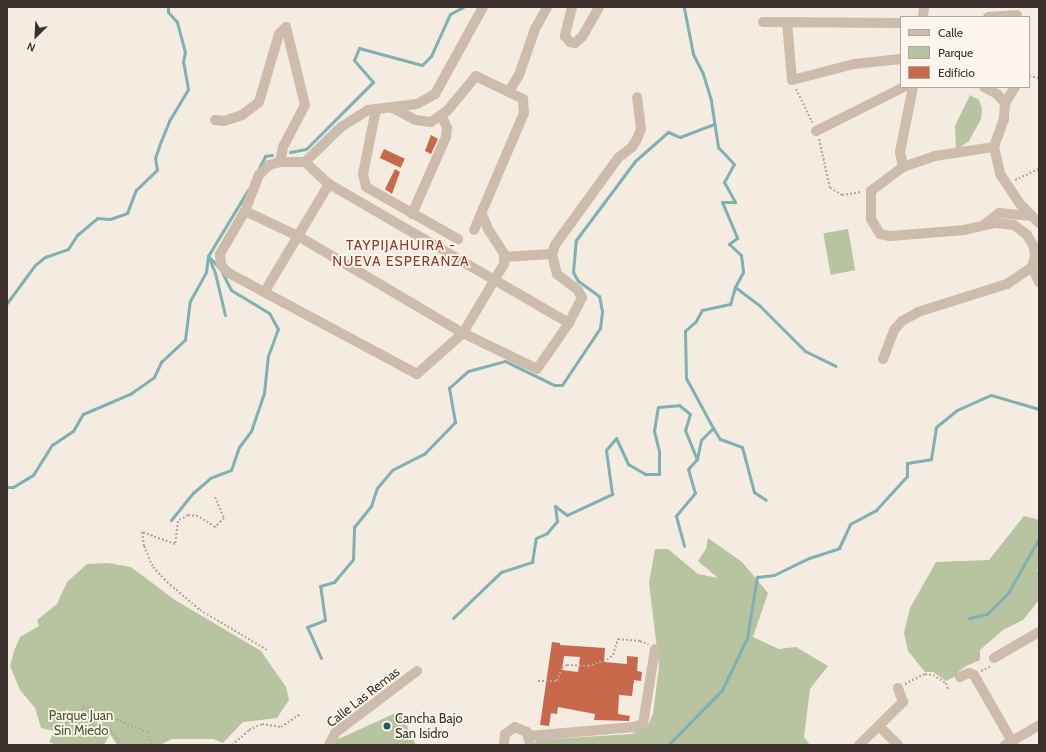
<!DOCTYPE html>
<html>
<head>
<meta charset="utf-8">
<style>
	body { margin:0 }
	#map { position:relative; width:1046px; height:752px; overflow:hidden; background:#f4ebe1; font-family:Cabin,sans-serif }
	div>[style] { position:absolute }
	.green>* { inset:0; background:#b8c4a0; transform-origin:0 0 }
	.stream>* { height:3px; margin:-1.5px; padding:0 1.5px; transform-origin:1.5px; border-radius:1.5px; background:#7fb0b2 }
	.building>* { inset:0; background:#c8694b; transform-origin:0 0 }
	.path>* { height:2px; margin-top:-1px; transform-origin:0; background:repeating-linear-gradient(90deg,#b9a596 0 2px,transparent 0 4px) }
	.minor>* { height:10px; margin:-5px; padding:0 5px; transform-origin:5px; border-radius:5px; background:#cdbbac }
	.dots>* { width:11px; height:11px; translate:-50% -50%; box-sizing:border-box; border:2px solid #fbf5ee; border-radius:50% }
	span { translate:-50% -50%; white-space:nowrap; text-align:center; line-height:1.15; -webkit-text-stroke:3.5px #fbf5ee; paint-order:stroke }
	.street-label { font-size:13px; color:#3b302b }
	.park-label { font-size:13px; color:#4a5a2e }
	.poi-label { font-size:13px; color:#3b302b }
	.left { translate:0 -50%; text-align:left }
	.neighbourhood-label { font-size:14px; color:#8c3b22; letter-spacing:1px }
	.frame { position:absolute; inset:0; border:8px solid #3b302b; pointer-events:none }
	.legend { position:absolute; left:900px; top:16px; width:130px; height:72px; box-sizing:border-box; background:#fbf5ee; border:1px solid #aea6a0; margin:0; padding:5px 7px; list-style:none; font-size:12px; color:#3b302b }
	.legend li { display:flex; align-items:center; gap:8px; height:20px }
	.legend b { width:20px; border:1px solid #aea6a0 }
	.north { position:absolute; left:16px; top:16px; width:40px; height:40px; -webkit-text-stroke:3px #fbf5ee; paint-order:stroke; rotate:204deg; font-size:11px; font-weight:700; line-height:16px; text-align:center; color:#3b302b }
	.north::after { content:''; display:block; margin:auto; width:14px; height:18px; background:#3b302b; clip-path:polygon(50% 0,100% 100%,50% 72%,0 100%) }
</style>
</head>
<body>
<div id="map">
	<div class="green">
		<i style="clip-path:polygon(970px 95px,979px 100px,982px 108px,981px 119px,969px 141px,956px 150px,955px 126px)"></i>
		<i style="left:848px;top:229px;width:42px;height:25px;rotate:80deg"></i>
		<i style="clip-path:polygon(1024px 516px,1039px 520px,1039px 568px,1037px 570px,1039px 575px,1039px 600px,1023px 620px,1003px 630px,980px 650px,980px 660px,966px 666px,957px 673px,958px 675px,946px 681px,933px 672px,925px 672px,908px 651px,904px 633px,910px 608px,936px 562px,989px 560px)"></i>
		<i style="clip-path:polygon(708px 538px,742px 562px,768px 593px,753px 637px,779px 649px,796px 647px,828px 666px,810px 689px,804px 737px,810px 745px,534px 745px,536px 740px,631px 734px,647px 727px,653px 714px,659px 666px,649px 583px,655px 549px,668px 549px,698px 574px,718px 578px,698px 561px,706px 549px)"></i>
		<i style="clip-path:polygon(108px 563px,131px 567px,175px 600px,261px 651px,286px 687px,289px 700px,277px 718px,243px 722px,223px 743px,213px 739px,172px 739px,160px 745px,117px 745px,110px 734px,104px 745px,57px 745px,49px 742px,54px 731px,41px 728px,35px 708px,20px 690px,10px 666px,14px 651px,20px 637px,39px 626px,37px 620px,57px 604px,67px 582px,87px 564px)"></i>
		<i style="clip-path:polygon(400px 711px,416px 745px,336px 745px,334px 741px)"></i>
	</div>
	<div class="stream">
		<i style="left:684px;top:8px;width:47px;rotate:78.9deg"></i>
		<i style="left:693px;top:54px;width:22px;rotate:63deg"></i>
		<i style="left:703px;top:74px;width:28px;rotate:73deg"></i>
		<i style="left:711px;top:101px;width:47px;rotate:81.3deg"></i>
		<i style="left:718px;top:147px;width:23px;rotate:47deg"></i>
		<i style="left:734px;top:164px;width:21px;rotate:119deg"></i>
		<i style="left:724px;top:182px;width:23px;rotate:61deg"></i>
		<i style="left:735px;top:202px;width:13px;rotate:180deg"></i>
		<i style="left:722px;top:202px;width:39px;rotate:67deg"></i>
		<i style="left:737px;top:238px;width:10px;rotate:143deg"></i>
		<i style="left:729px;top:244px;width:16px;rotate:43deg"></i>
		<i style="left:741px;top:255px;width:17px;rotate:83deg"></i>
		<i style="left:743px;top:272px;width:17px;rotate:118deg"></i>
		<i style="left:735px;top:287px;width:18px;rotate:106deg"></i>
		<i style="left:730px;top:304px;width:29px;rotate:168deg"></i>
		<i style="left:702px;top:310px;width:13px;rotate:119deg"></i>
		<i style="left:696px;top:321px;width:15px;rotate:138deg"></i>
		<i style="left:685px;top:331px;width:47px;rotate:88.8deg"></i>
		<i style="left:686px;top:378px;width:57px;rotate:61.6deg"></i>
		<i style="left:713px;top:428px;width:17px;rotate:135deg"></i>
		<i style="left:701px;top:440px;width:19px;rotate:102deg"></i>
		<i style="left:697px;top:459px;width:13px;rotate:132deg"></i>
		<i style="left:688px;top:469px;width:25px;rotate:74deg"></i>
		<i style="left:695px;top:493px;width:30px;rotate:130deg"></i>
		<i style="left:676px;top:516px;width:31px;rotate:75deg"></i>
		<i style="left:290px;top:152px;width:16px;rotate:-11deg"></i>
		<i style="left:306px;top:149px;width:95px;rotate:-45deg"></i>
		<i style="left:373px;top:82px;width:29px;rotate:-131deg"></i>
		<i style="left:354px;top:60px;width:13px;rotate:-67deg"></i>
		<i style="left:359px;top:48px;width:65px;rotate:15.1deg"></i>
		<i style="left:422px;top:65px;width:13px;rotate:-45deg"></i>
		<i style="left:431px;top:56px;width:46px;rotate:-65.7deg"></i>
		<i style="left:450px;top:14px;width:15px;rotate:-28deg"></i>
		<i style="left:257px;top:172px;width:18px;rotate:-63deg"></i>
		<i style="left:265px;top:156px;width:7px;rotate:-8deg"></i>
		<i style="left:208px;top:256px;width:14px;rotate:45deg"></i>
		<i style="left:735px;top:287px;width:31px;rotate:37deg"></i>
		<i style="left:760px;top:306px;width:64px;rotate:45deg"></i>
		<i style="left:805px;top:351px;width:34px;rotate:26deg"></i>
		<i style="left:7px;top:303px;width:47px;rotate:-53.6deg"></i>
		<i style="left:35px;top:265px;width:13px;rotate:-39deg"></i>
		<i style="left:45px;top:257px;width:24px;rotate:-19deg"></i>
		<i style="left:68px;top:249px;width:17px;rotate:-57deg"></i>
		<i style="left:77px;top:235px;width:26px;rotate:-40deg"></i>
		<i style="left:97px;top:218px;width:13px;rotate:4deg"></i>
		<i style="left:110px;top:219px;width:18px;rotate:-19deg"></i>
		<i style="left:127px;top:213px;width:25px;rotate:-69deg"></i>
		<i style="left:136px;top:190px;width:29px;rotate:-44deg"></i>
		<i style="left:157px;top:170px;width:12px;rotate:-99deg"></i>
		<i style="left:155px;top:158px;width:18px;rotate:-71deg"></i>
		<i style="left:161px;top:141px;width:22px;rotate:-68deg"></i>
		<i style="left:169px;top:121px;width:37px;rotate:-59deg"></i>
		<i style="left:188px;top:89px;width:27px;rotate:-100deg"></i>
		<i style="left:183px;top:62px;width:10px;rotate:-79deg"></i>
		<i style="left:185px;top:52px;width:31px;rotate:-105deg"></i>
		<i style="left:177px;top:22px;width:13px;rotate:-132deg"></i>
		<i style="left:168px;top:12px;width:5px;rotate:-90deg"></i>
		<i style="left:225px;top:315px;width:43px;rotate:-103.4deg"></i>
		<i style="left:215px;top:273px;width:18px;rotate:-112deg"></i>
		<i style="left:208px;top:256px;width:77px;rotate:-58.8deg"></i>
		<i style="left:713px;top:428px;width:13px;rotate:58deg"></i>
		<i style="left:720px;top:439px;width:23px;rotate:20deg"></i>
		<i style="left:742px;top:447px;width:47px;rotate:75.1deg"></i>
		<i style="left:754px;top:492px;width:14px;rotate:34deg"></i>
		<i style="left:7px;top:487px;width:6px"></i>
		<i style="left:13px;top:487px;width:23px;rotate:-31deg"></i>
		<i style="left:33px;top:475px;width:36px;rotate:-58deg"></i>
		<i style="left:52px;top:445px;width:25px;rotate:-34deg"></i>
		<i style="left:73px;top:431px;width:20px;rotate:-60deg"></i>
		<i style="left:83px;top:414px;width:51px;rotate:-23.1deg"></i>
		<i style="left:130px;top:394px;width:29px;rotate:-35deg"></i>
		<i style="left:154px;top:377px;width:17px;rotate:-65deg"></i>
		<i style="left:161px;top:362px;width:33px;rotate:-43deg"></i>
		<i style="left:185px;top:340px;width:39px;rotate:-83deg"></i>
		<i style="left:190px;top:301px;width:33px;rotate:-61deg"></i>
		<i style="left:206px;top:272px;width:16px;rotate:-83deg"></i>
		<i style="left:171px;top:520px;width:35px;rotate:-51deg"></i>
		<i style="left:193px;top:493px;width:23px;rotate:-41deg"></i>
		<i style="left:210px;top:478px;width:22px;rotate:-21deg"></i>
		<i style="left:231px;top:470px;width:24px;rotate:-71deg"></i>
		<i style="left:239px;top:447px;width:20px;rotate:-53deg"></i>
		<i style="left:251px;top:431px;width:40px;rotate:-71.1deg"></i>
		<i style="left:264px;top:393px;width:37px;rotate:-84deg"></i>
		<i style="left:268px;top:356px;width:29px;rotate:-70deg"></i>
		<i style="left:278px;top:329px;width:18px;rotate:-119deg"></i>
		<i style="left:269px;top:313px;width:44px;rotate:-148.8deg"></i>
		<i style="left:231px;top:290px;width:20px;rotate:-117deg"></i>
		<i style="left:453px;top:618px;width:66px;rotate:-43.8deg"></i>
		<i style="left:501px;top:572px;width:33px;rotate:-18deg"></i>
		<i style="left:532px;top:562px;width:24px;rotate:-81deg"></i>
		<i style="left:536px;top:538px;width:12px;rotate:-24deg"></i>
		<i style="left:547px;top:533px;width:16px;rotate:-50deg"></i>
		<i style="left:557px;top:521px;width:15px;rotate:-98deg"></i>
		<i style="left:555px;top:506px;width:15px;rotate:37deg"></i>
		<i style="left:567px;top:515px;width:50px;rotate:-25deg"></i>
		<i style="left:612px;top:494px;width:44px;rotate:-97.8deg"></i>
		<i style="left:606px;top:450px;width:16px;rotate:-50deg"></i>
		<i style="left:616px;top:438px;width:29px;rotate:65deg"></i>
		<i style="left:628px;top:464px;width:20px;rotate:30deg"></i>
		<i style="left:645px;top:474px;width:14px"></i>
		<i style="left:659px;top:474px;width:23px;rotate:-90deg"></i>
		<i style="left:659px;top:451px;width:21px;rotate:-104deg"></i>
		<i style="left:654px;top:431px;width:24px;rotate:-81deg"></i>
		<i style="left:658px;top:407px;width:21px;rotate:-5deg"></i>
		<i style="left:679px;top:405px;width:14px;rotate:39deg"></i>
		<i style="left:690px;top:414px;width:17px;rotate:107deg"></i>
		<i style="left:685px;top:430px;width:31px;rotate:68deg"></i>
		<i style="left:969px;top:618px;width:18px;rotate:-13deg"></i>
		<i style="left:987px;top:614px;width:30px;rotate:-45deg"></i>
		<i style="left:1008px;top:593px;width:63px;rotate:-60.6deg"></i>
		<i style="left:321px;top:658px;width:34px;rotate:-114deg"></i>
		<i style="left:307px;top:627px;width:19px;rotate:-21deg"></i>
		<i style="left:325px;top:620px;width:34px;rotate:-98deg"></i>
		<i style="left:320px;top:586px;width:15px;rotate:-16deg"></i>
		<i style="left:334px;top:582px;width:30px;rotate:-50deg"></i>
		<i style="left:353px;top:559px;width:32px;rotate:-88deg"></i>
		<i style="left:354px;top:527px;width:27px;rotate:-51deg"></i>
		<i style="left:371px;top:506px;width:19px;rotate:-72deg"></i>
		<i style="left:377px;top:488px;width:23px;rotate:-50deg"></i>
		<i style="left:392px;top:470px;width:36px;rotate:-27deg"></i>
		<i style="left:424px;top:454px;width:45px;rotate:-45.9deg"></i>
		<i style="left:455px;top:422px;width:35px;rotate:-100deg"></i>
		<i style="left:449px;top:388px;width:25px;rotate:-42deg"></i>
		<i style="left:468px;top:371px;width:38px;rotate:-15deg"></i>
		<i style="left:505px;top:361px;width:55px;rotate:26.1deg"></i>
		<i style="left:554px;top:385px;width:8px"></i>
		<i style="left:562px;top:385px;width:69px;rotate:-56.3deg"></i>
		<i style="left:600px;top:328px;width:17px;rotate:-83deg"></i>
		<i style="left:602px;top:311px;width:15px;rotate:-101deg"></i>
		<i style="left:599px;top:296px;width:26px;rotate:-144deg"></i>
		<i style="left:578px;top:281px;width:10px;rotate:-119deg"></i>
		<i style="left:573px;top:272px;width:32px;rotate:-85deg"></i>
		<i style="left:576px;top:240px;width:99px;rotate:-53.2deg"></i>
		<i style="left:635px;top:161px;width:44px;rotate:-41.3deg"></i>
		<i style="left:668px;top:132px;width:13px;rotate:23deg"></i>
		<i style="left:680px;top:137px;width:36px;rotate:-21deg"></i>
		<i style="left:668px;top:745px;width:77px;rotate:-45.5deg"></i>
		<i style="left:722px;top:690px;width:58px;rotate:-64.3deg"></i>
		<i style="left:747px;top:638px;width:62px;rotate:-80.7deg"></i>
		<i style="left:757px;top:577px;width:17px;rotate:-7deg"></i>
		<i style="left:774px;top:575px;width:39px;rotate:-26deg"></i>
		<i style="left:809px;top:558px;width:32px;rotate:-18deg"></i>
		<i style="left:839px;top:548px;width:26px;rotate:-65deg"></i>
		<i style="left:850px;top:524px;width:30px;rotate:-28deg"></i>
		<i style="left:876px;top:510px;width:46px;rotate:-47.6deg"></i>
		<i style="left:907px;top:476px;width:13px;rotate:-90deg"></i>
		<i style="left:907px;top:463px;width:24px;rotate:-9deg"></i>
		<i style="left:931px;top:459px;width:32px;rotate:-81deg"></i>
		<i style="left:936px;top:427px;width:27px;rotate:-39deg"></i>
		<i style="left:957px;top:410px;width:37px;rotate:-24deg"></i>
		<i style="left:991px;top:395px;width:50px;rotate:16.3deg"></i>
	</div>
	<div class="building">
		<i style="clip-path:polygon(431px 135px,438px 139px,431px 154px,425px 151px)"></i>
		<i style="left:384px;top:149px;width:23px;height:10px;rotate:25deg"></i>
		<i style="clip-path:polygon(395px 169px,400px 172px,392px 194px,385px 189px)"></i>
		<i style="clip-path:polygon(evenodd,552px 642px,560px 643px,560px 645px,605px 648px,604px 662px,627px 664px,627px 656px,638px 657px,637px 671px,642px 672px,641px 681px,634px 680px,632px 696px,619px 695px,618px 714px,630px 716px,629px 721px,594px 720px,595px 714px,558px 707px,557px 714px,551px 713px,549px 726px,540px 725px,552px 642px,564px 656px,580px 657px,578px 672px,562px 670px,564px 656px)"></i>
	</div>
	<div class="path">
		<i style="left:1029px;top:76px;width:10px;rotate:11deg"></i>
		<i style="left:796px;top:89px;width:37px;rotate:64deg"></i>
		<i style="left:819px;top:139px;width:50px;rotate:77.3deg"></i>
		<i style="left:830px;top:188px;width:14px;rotate:30deg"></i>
		<i style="left:842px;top:195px;width:19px;rotate:-9deg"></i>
		<i style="left:1015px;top:180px;width:26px;rotate:-25deg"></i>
		<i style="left:215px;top:497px;width:23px;rotate:67deg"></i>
		<i style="left:224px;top:518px;width:13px;rotate:135deg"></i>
		<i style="left:215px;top:527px;width:20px;rotate:-147deg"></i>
		<i style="left:198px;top:516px;width:10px;rotate:-174deg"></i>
		<i style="left:188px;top:515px;width:12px;rotate:149deg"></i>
		<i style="left:178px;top:521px;width:23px;rotate:97deg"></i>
		<i style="left:175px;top:544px;width:35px;rotate:-160deg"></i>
		<i style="left:142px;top:532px;width:14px;rotate:82deg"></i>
		<i style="left:144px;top:546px;width:23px;rotate:67deg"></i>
		<i style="left:153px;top:567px;width:21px;rotate:47deg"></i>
		<i style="left:167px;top:582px;width:43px;rotate:40.3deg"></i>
		<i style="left:200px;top:610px;width:78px;rotate:30.8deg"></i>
		<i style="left:981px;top:671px;width:10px;rotate:-24deg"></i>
		<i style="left:538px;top:681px;width:19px"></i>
		<i style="left:557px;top:681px;width:14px;rotate:-69deg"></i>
		<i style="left:562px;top:668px;width:6px;rotate:-31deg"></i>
		<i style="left:567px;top:665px;width:21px;rotate:3deg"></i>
		<i style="left:588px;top:666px;width:20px;rotate:-18deg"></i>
		<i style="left:607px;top:660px;width:8px;rotate:-40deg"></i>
		<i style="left:613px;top:655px;width:17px;rotate:-73deg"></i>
		<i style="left:618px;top:639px;width:22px;rotate:5deg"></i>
		<i style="left:640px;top:641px;width:9px;rotate:21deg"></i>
		<i style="left:905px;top:684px;width:22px;rotate:-27deg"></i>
		<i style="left:925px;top:674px;width:8px;rotate:7deg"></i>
		<i style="left:933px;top:675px;width:15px;rotate:32deg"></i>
		<i style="left:946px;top:683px;width:7px;rotate:74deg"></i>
		<i style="left:122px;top:745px;width:20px;rotate:-127deg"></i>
		<i style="left:110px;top:729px;width:32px;rotate:-152deg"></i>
		<i style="left:82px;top:714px;width:8px;rotate:-83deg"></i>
		<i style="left:83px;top:706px;width:69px;rotate:22.1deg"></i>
		<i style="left:147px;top:732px;width:14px;rotate:69deg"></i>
		<i style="left:232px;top:745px;width:23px;rotate:-41deg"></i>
		<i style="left:249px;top:730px;width:14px;rotate:-25deg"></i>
		<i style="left:262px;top:724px;width:19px;rotate:9deg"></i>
		<i style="left:281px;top:727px;width:23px;rotate:-34deg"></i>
		<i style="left:992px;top:745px;width:1px"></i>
	</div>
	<div class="minor">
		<i style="left:572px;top:7px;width:30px;rotate:104deg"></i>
		<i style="left:565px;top:36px;width:8px;rotate:50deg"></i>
		<i style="left:570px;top:42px;width:5px;rotate:11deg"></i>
		<i style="left:575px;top:43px;width:9px;rotate:-41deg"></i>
		<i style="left:582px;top:37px;width:34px;rotate:-60deg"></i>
		<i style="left:923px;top:17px;width:10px;rotate:-84deg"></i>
		<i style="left:988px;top:17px;width:29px;rotate:-4deg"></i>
		<i style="left:763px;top:22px;width:138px;rotate:0.4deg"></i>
		<i style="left:787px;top:22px;width:58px;rotate:85.1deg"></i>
		<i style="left:792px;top:80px;width:64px;rotate:-14.5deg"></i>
		<i style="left:854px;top:64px;width:47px;rotate:-6.1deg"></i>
		<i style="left:984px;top:87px;width:15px;rotate:28deg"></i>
		<i style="left:997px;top:94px;width:12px;rotate:48deg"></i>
		<i style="left:1005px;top:103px;width:16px;rotate:94deg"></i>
		<i style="left:1004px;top:119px;width:30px;rotate:110deg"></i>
		<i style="left:994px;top:147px;width:28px;rotate:77deg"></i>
		<i style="left:1000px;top:174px;width:36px;rotate:56deg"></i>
		<i style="left:1020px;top:204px;width:27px;rotate:45deg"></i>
		<i style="left:509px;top:91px;width:19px;rotate:-58deg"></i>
		<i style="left:519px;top:75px;width:49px;rotate:-70.8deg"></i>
		<i style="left:535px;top:29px;width:25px;rotate:-61deg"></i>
		<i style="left:1005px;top:103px;width:19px;rotate:-58deg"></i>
		<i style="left:391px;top:107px;width:27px;rotate:28deg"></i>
		<i style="left:415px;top:120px;width:16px;rotate:7deg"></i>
		<i style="left:431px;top:122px;width:19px;rotate:-35deg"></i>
		<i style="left:447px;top:111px;width:45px;rotate:-50.4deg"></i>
		<i style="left:476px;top:76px;width:52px;rotate:26.1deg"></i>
		<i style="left:523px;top:99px;width:14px;rotate:86deg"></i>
		<i style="left:524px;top:113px;width:127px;rotate:113.1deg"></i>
		<i style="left:376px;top:109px;width:66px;rotate:101.3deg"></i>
		<i style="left:363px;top:174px;width:13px;rotate:77deg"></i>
		<i style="left:366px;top:187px;width:106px;rotate:29.5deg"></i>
		<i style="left:215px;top:120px;width:9px;rotate:6deg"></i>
		<i style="left:224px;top:121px;width:19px;rotate:-18deg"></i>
		<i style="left:242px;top:115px;width:21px;rotate:-37deg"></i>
		<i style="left:259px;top:102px;width:71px;rotate:-73.6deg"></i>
		<i style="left:279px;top:34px;width:10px;rotate:-45deg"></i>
		<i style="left:286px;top:27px;width:80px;rotate:76.3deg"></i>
		<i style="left:305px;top:105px;width:47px;rotate:117.6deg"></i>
		<i style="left:283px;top:147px;width:15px;rotate:101deg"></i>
		<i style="left:816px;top:131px;width:98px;rotate:-26.6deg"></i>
		<i style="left:305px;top:162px;width:33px;rotate:43deg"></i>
		<i style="left:329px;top:184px;width:277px;rotate:30.1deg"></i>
		<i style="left:903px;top:167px;width:15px;rotate:-101deg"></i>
		<i style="left:900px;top:152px;width:66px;rotate:-78.7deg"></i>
		<i style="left:245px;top:211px;width:59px;rotate:25.3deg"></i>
		<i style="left:298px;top:236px;width:191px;rotate:30.5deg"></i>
		<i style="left:463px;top:333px;width:82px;rotate:25.9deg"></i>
		<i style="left:537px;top:369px;width:56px;rotate:-55.2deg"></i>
		<i style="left:569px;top:323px;width:28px;rotate:-63deg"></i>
		<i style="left:582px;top:298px;width:9px;rotate:-117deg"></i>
		<i style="left:578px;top:290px;width:26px;rotate:-143deg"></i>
		<i style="left:557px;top:274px;width:21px;rotate:-104deg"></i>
		<i style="left:552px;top:254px;width:9px;rotate:-72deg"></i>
		<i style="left:555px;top:245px;width:107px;rotate:-54.1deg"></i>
		<i style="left:618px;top:158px;width:18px;rotate:-38deg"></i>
		<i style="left:632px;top:147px;width:9px;rotate:-58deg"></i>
		<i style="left:637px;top:139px;width:11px;rotate:-68deg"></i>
		<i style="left:641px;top:129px;width:32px;rotate:-97deg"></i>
		<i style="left:412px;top:214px;width:84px;rotate:-66.2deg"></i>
		<i style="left:446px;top:137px;width:9px;rotate:-84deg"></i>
		<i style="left:447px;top:128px;width:13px;rotate:-113deg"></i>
		<i style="left:482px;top:214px;width:16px;rotate:68deg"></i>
		<i style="left:488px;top:229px;width:30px;rotate:57deg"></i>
		<i style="left:504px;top:254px;width:10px;rotate:90deg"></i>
		<i style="left:504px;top:264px;width:80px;rotate:120.7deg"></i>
		<i style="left:463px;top:333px;width:62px;rotate:138.3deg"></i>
		<i style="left:417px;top:374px;width:216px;rotate:-151.8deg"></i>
		<i style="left:227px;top:272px;width:9px;rotate:-131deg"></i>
		<i style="left:221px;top:265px;width:11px;rotate:-95deg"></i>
		<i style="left:220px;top:254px;width:50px;rotate:-59.8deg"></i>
		<i style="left:245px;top:211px;width:39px;rotate:-69deg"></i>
		<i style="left:259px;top:175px;width:14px;rotate:-45deg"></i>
		<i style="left:269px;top:165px;width:11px;rotate:-15deg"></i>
		<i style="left:280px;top:162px;width:25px"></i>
		<i style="left:305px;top:162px;width:50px;rotate:-44.2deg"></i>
		<i style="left:341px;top:127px;width:32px;rotate:-32deg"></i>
		<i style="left:368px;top:110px;width:49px;rotate:-7deg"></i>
		<i style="left:417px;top:104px;width:21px;rotate:-29deg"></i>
		<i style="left:435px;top:94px;width:99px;rotate:-61.1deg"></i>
		<i style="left:985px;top:224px;width:18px;rotate:-38deg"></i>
		<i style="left:999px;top:213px;width:33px;rotate:5deg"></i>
		<i style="left:505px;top:257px;width:47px;rotate:-3.7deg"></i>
		<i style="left:1032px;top:267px;width:17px;rotate:65deg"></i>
		<i style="left:265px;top:291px;width:125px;rotate:-59.1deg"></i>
		<i style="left:883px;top:359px;width:31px;rotate:-69deg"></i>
		<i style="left:894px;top:330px;width:12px;rotate:-48deg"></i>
		<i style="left:902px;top:321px;width:18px;rotate:-29deg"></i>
		<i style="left:918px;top:312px;width:93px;rotate:-17.5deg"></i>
		<i style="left:1007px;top:284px;width:30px;rotate:-34deg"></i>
		<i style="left:1032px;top:267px;width:11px;rotate:-75deg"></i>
		<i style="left:1035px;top:256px;width:9px;rotate:-96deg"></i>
		<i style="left:1034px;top:247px;width:14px;rotate:-120deg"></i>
		<i style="left:1027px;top:235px;width:16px;rotate:-142deg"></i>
		<i style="left:1014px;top:225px;width:19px;rotate:-174deg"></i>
		<i style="left:995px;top:223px;width:31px;rotate:167deg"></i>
		<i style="left:965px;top:230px;width:75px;rotate:175.4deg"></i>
		<i style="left:890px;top:236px;width:10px;rotate:-169deg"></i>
		<i style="left:880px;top:234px;width:17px;rotate:-121deg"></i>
		<i style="left:871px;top:219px;width:28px;rotate:-90deg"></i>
		<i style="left:871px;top:191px;width:40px;rotate:-37deg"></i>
		<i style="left:903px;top:167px;width:34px;rotate:-19deg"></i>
		<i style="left:935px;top:156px;width:60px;rotate:-8.7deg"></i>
		<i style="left:994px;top:658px;width:52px;rotate:-30deg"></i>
		<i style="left:960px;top:677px;width:10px;rotate:-24deg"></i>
		<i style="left:969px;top:673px;width:5px;rotate:22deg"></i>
		<i style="left:974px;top:675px;width:76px;rotate:60.1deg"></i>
		<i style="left:879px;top:726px;width:27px;rotate:45deg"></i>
		<i style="left:529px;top:736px;width:106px;rotate:-4.9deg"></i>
		<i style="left:635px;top:727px;width:9px;rotate:-21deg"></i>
		<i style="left:643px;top:724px;width:76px;rotate:-80.9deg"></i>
		<i style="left:329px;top:745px;width:13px;rotate:-63deg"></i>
		<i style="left:335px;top:733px;width:103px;rotate:-37.1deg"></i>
		<i style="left:504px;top:745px;width:11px;rotate:-85deg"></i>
		<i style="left:505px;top:734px;width:12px;rotate:-35deg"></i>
		<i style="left:515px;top:727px;width:13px;rotate:23deg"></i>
		<i style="left:527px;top:732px;width:13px;rotate:77deg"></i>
		<i style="left:859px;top:745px;width:62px;rotate:-44.3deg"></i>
		<i style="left:903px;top:702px;width:15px;rotate:-110deg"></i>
		<i style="left:1005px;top:745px;width:39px;rotate:-30deg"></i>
	</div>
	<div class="dots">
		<i style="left:387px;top:726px;background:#1f5a5e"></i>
	</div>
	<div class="street-label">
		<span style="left:363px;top:697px;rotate:-38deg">Calle Las Remas</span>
	</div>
	<div class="park-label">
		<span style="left:81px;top:723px">Parque Juan<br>Sin Miedo</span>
	</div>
	<div class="poi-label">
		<span class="left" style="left:395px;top:726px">Cancha Bajo<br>San Isidro</span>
	</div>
	<div class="neighbourhood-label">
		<span style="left:401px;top:253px">TAYPIJAHUIRA -<br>NUEVA ESPERANZA</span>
	</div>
	<div class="frame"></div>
	<ul class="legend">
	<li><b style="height:5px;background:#cdbbac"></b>Calle</li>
	<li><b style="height:11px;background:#b8c4a0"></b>Parque</li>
	<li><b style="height:11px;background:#c8694b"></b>Edificio</li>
	</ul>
	<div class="north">N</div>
</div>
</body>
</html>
